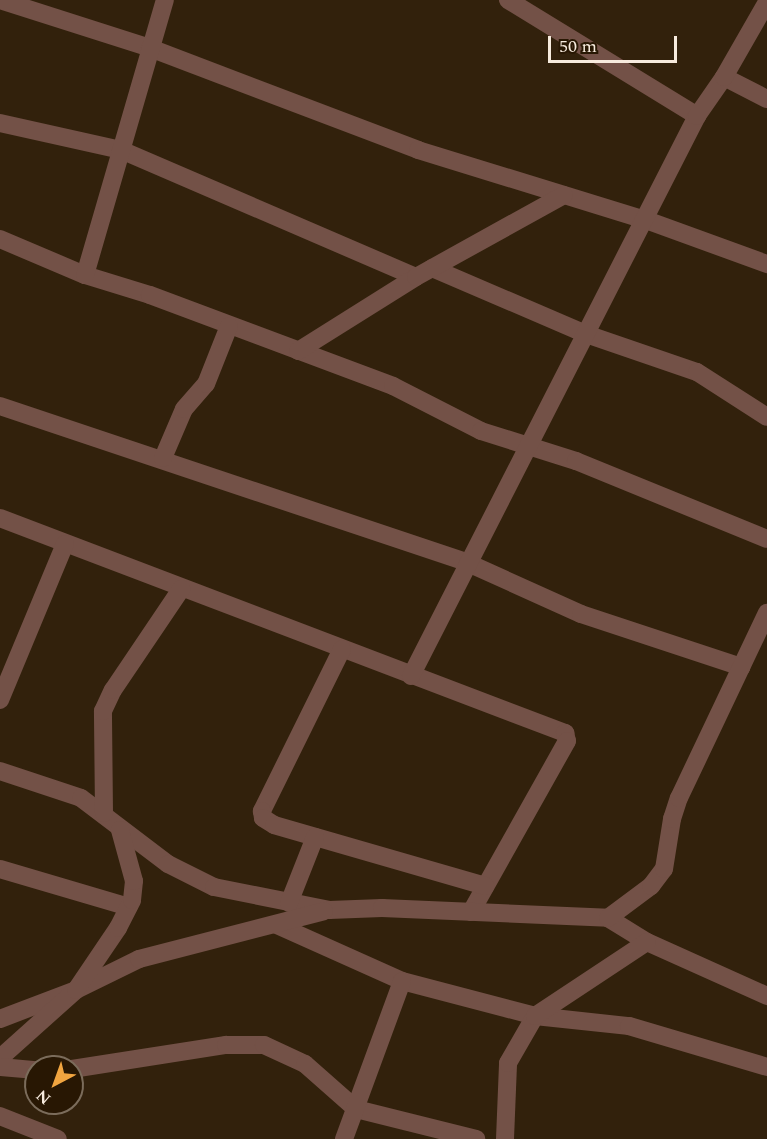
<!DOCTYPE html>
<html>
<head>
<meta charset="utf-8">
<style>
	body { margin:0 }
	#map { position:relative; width:767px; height:1139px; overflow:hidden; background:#32210c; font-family:Spectral,serif }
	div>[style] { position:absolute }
	.minor>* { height:18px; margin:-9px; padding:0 9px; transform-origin:9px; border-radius:9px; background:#735147 }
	span { translate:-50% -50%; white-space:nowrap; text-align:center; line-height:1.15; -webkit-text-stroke:6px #281703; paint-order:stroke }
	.north { position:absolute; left:24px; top:1055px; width:60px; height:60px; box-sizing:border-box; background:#281703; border:2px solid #7b6c5b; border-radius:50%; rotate:221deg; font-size:16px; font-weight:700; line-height:24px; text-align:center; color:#f7ebde }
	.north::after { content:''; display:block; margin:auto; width:21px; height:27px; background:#f1a540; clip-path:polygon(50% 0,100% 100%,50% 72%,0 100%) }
	.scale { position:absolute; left:548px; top:36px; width:129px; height:27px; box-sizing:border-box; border:3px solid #f7ebde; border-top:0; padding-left:8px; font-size:18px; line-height:21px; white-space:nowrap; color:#f7ebde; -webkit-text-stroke:4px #281703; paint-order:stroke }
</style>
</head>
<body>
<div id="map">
	<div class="minor">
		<i style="left:0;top:0;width:157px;rotate:17.7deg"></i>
		<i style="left:150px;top:48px;width:287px;rotate:20.8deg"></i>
		<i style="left:418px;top:150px;width:239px;rotate:17.1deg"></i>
		<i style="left:646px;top:220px;width:129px;rotate:20deg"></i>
		<i style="left:508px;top:0;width:222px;rotate:31.5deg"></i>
		<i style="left:724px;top:77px;width:48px;rotate:27.1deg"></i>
		<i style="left:0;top:123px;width:124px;rotate:12.6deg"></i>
		<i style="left:121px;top:150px;width:321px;rotate:23.3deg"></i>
		<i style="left:0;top:239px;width:92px;rotate:23deg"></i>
		<i style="left:85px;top:275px;width:68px;rotate:17.1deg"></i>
		<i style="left:150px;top:295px;width:259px;rotate:20.5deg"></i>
		<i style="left:393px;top:386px;width:99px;rotate:27.1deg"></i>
		<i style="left:481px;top:431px;width:100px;rotate:17.5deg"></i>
		<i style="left:576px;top:461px;width:206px;rotate:22.2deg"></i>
		<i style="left:432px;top:268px;width:168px;rotate:23.2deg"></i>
		<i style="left:586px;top:334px;width:117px;rotate:18.9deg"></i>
		<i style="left:697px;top:372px;width:83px;rotate:32.7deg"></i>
		<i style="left:85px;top:275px;width:286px;rotate:-73.8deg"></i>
		<i style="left:298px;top:351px;width:139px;rotate:-32.1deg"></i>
		<i style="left:416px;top:277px;width:169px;rotate:-29deg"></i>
		<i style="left:0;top:406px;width:494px;rotate:18.5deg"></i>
		<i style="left:468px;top:563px;width:124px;rotate:24.3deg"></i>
		<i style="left:581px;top:614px;width:169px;rotate:18.3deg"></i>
		<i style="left:163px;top:458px;width:53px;rotate:-66.8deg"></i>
		<i style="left:184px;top:409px;width:33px;rotate:-49deg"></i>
		<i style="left:206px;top:384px;width:62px;rotate:-68.4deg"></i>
		<i style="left:0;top:518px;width:605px;rotate:20.83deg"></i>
		<i style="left:565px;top:733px;width:8px;rotate:76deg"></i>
		<i style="left:567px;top:741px;width:196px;rotate:119.3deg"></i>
		<i style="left:342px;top:649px;width:181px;rotate:116.3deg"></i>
		<i style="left:262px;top:811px;width:7px;rotate:82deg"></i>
		<i style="left:263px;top:818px;width:13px;rotate:32deg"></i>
		<i style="left:274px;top:825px;width:220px;rotate:16.1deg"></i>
		<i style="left:411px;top:676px;width:629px;rotate:-62.95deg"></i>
		<i style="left:697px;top:116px;width:47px;rotate:-55.3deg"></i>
		<i style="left:724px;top:77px;width:86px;rotate:-60.2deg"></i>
		<i style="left:0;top:700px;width:169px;rotate:-67.4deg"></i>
		<i style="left:0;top:771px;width:85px;rotate:18.4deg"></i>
		<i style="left:81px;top:798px;width:109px;rotate:37.2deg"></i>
		<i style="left:168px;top:864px;width:51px;rotate:26.6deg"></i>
		<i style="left:214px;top:887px;width:117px;rotate:11.3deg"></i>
		<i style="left:329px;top:910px;width:53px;rotate:-2.2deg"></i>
		<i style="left:382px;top:908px;width:226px;rotate:2.5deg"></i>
		<i style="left:608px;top:918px;width:46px;rotate:31.6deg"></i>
		<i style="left:647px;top:942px;width:132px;rotate:24.2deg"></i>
		<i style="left:104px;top:813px;width:102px;rotate:-90.6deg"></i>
		<i style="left:103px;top:711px;width:23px;rotate:-65deg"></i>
		<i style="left:113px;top:690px;width:122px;rotate:-56deg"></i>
		<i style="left:0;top:869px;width:134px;rotate:16.4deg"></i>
		<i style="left:289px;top:903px;width:71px;rotate:-68.5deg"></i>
		<i style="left:608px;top:918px;width:54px;rotate:-36.7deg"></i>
		<i style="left:651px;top:886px;width:21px;rotate:-53deg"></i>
		<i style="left:664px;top:869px;width:51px;rotate:-80.9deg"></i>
		<i style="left:672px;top:819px;width:22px;rotate:-72deg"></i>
		<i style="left:679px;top:798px;width:205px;rotate:-64.6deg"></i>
		<i style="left:277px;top:925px;width:137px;rotate:24.1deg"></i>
		<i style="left:402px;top:981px;width:138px;rotate:14.7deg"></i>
		<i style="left:535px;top:1016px;width:95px;rotate:6.1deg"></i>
		<i style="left:629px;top:1026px;width:144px;rotate:16.5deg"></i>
		<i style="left:0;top:1019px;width:81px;rotate:-20.9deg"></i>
		<i style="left:76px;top:990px;width:70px;rotate:-26.2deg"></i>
		<i style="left:139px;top:959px;width:191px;rotate:-14.5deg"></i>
		<i style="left:0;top:1058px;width:102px;rotate:-41.8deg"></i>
		<i style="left:76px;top:990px;width:75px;rotate:-55.9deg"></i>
		<i style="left:118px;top:928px;width:31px;rotate:-63deg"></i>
		<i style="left:132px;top:900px;width:19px;rotate:-84deg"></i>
		<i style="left:134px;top:881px;width:53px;rotate:-105.4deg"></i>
		<i style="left:0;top:1067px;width:36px;rotate:5deg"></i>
		<i style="left:72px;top:1069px;width:156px;rotate:-8.9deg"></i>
		<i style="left:226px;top:1045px;width:38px"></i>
		<i style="left:264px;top:1045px;width:45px;rotate:24.9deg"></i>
		<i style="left:305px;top:1064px;width:68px;rotate:41.4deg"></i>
		<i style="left:356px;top:1109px;width:124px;rotate:14deg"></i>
		<i style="left:0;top:1116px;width:62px;rotate:21.6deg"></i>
		<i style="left:344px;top:1139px;width:168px;rotate:-69.8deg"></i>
		<i style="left:505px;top:1139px;width:76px;rotate:-87.7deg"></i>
		<i style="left:508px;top:1063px;width:54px;rotate:-60.1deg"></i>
		<i style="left:535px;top:1016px;width:134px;rotate:-33.5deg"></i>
	</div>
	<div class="north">N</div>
	<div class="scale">50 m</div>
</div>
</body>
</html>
